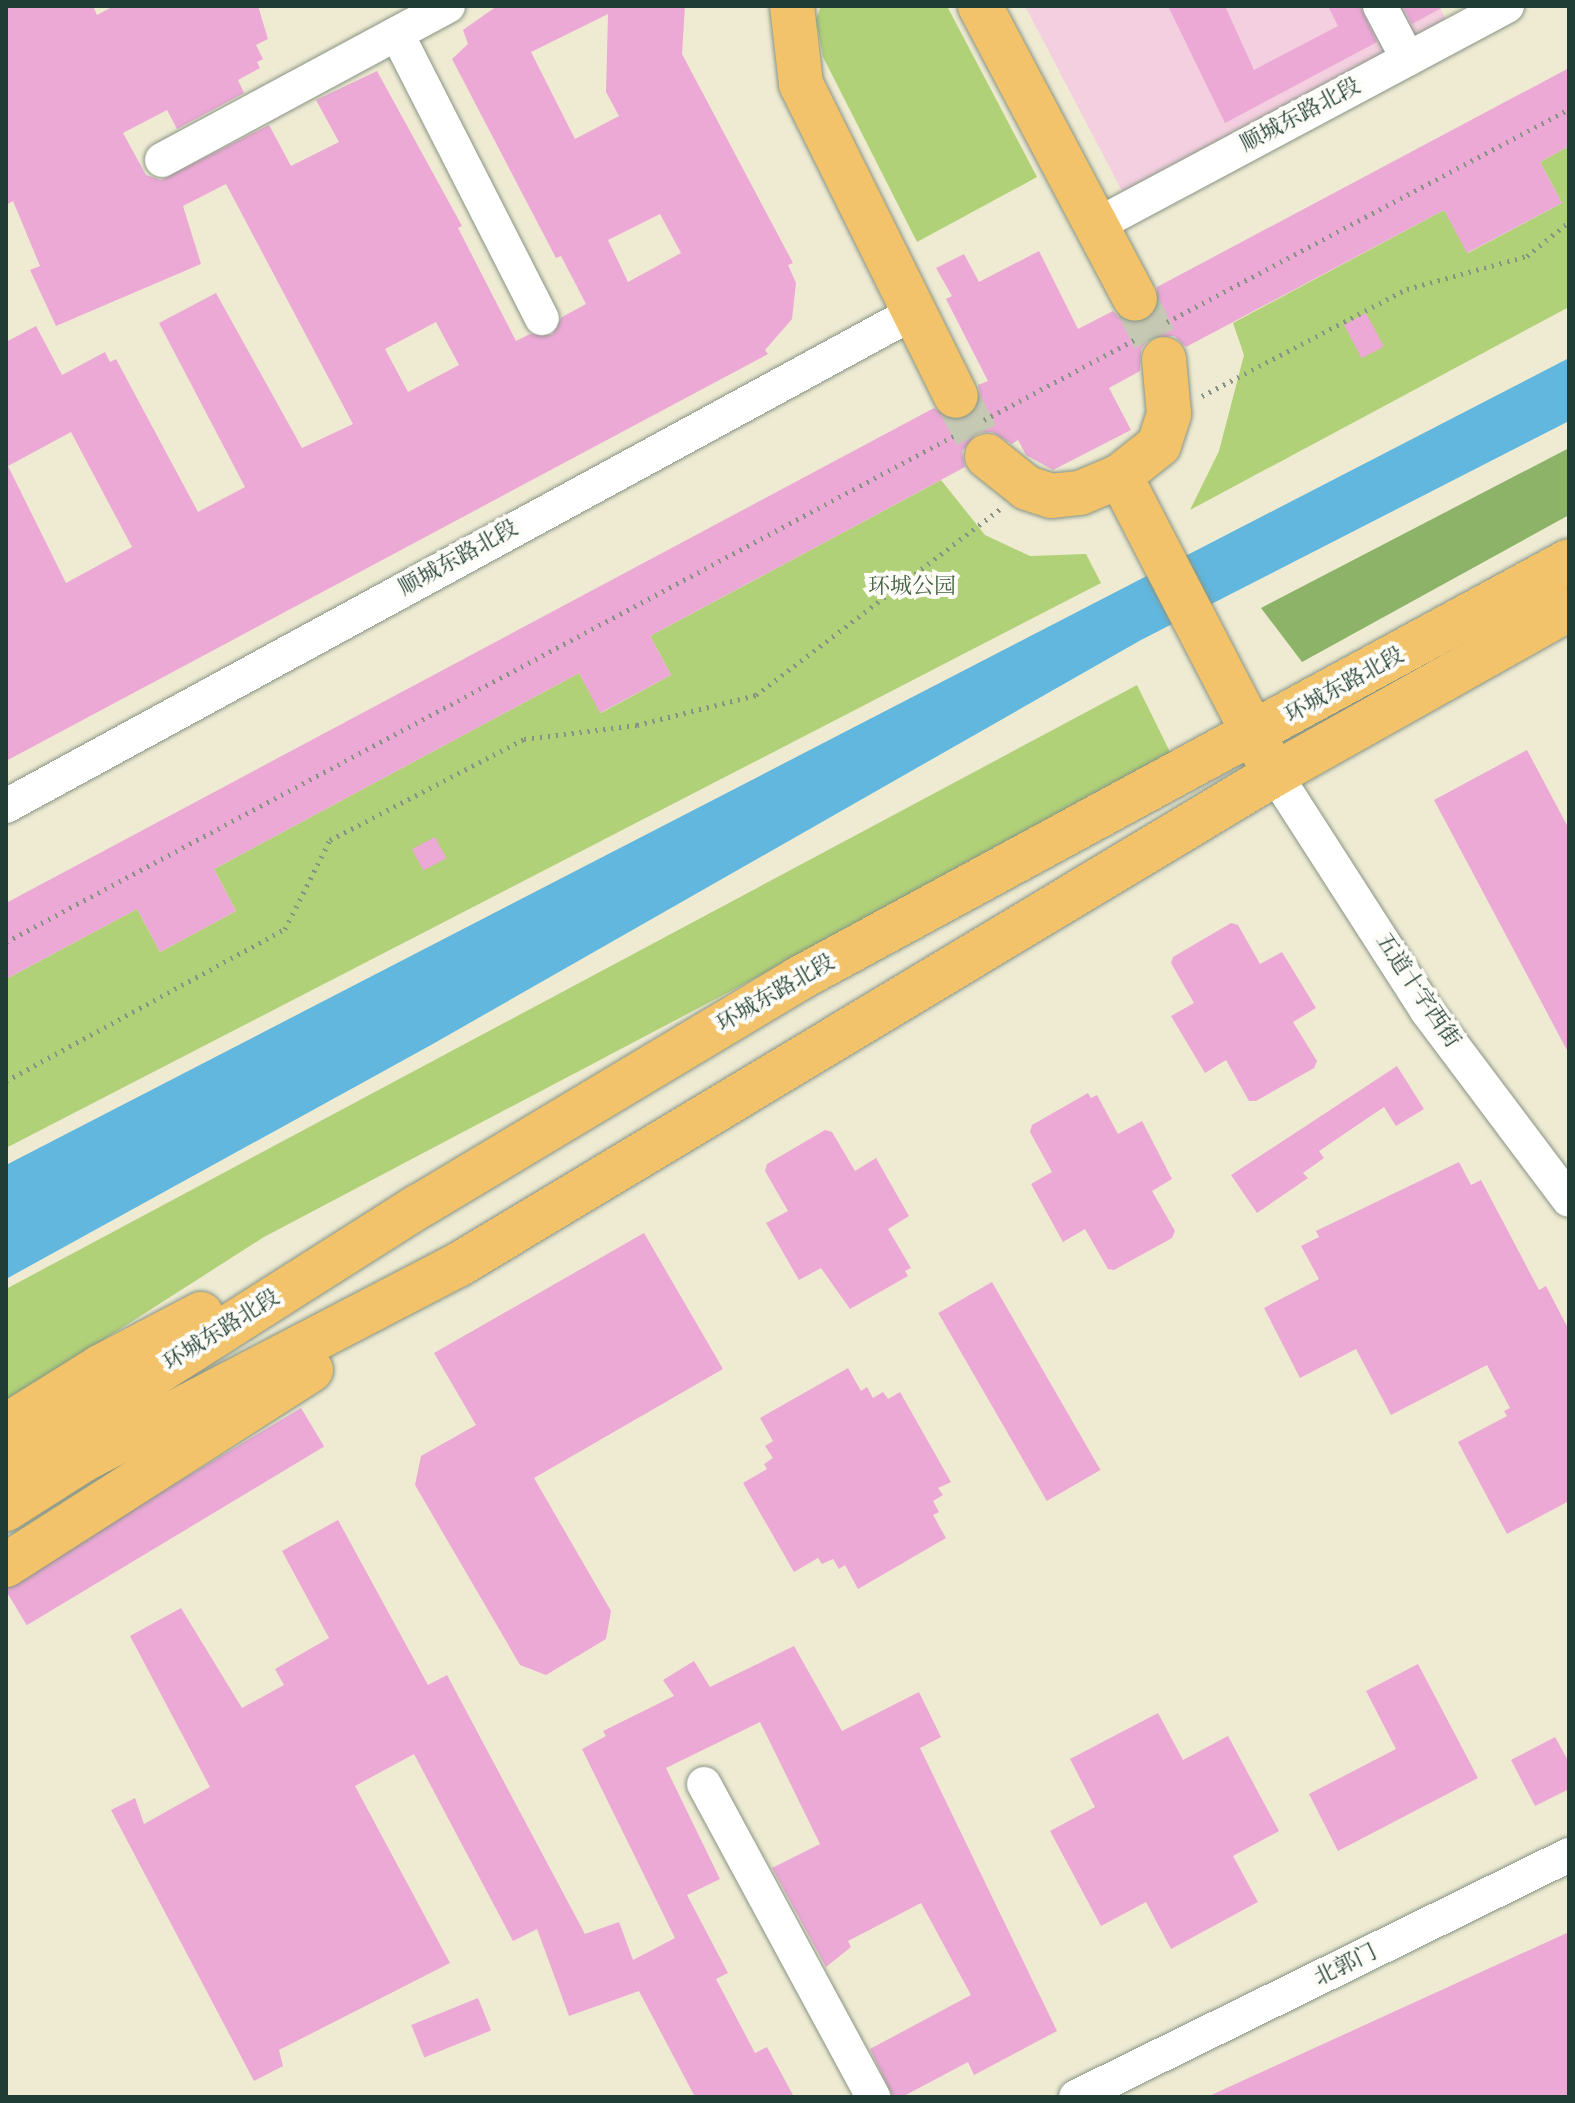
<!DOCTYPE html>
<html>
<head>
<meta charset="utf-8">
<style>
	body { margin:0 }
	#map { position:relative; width:1575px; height:2103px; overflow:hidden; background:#efebd3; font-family:Vollkorn,"Noto Serif SC",serif }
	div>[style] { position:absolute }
	.built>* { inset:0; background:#f3cfdf }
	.green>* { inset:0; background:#b1d178 }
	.forest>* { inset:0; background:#8cb368 }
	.water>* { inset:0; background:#61b7de }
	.building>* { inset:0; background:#eca9d6; transform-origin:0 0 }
	.major-tunnel>* { height:44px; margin-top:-22px; transform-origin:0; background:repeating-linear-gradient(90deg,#c5c8b3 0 44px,transparent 0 66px) }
	.path>* { height:5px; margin-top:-2.5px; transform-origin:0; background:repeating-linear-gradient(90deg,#879484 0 2px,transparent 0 8px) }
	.roads { filter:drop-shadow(0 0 2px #879484) drop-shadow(0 0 2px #879484) }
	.minor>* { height:34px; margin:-17px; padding:0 17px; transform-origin:17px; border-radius:17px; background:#fff }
	.major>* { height:44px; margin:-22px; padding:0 22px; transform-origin:22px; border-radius:22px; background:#f2c36a }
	span { translate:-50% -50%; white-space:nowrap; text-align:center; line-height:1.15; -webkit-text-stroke:8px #fdfcf7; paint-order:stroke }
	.street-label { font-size:22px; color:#1f3d34 }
	.park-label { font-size:22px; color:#446245 }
	.frame { position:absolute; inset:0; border:8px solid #1f3d34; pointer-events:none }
</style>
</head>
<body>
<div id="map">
	<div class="built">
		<i style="clip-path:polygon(1025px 6px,1439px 6px,1446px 20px,1122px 191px)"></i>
	</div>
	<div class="green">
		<i style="clip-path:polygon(821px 6px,947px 6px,1037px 177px,917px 242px,823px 57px,816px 19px)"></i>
		<i style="clip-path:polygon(1569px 146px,1569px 307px,1190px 510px,1219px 451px,1244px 355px,1233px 323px,1444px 210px,1468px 253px,1562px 203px,1540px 162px)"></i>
		<i style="clip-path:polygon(941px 480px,985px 535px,1030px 556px,1086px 554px,1101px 583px,6px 1148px,6px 979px,137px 909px,160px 952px,236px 911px,214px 869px,579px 673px,601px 713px,671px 675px,650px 636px)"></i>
		<i style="clip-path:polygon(1137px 685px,1173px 758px,264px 1237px,6px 1402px,6px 1289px)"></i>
	</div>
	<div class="forest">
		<i style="clip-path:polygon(1569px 448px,1569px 515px,1302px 662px,1261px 608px)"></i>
	</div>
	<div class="water">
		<i style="clip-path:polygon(1569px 358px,1569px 421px,1141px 640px,431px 1045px,6px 1279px,6px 1165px)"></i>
	</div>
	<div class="building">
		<i style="clip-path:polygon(evenodd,6px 6px,93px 6px,97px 15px,114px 6px,258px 6px,268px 39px,256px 45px,263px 59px,257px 62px,260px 68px,238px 80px,244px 93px,177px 129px,167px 110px,123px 133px,146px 175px,161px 180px,269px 125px,291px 166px,339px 142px,316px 100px,377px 71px,462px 226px,458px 228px,516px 341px,530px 334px,552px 335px,562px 317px,586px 304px,561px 256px,556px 258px,452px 59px,468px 44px,463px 30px,497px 6px,685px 6px,682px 54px,793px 263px,788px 265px,796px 283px,792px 319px,765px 350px,768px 354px,6px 761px,6px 342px,36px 326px,62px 375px,105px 352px,110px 362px,116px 359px,198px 512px,245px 487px,159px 323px,216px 293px,302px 448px,353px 424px,226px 184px,183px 206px,201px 264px,56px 326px,30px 270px,40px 266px,13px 201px,6px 205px,6px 6px,608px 14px,606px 92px,619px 116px,575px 139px,531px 52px,608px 14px,6px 6px,660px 214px,681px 253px,628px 282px,608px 240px,660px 214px,6px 6px,436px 322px,459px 365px,408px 392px,385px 349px,436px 322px,6px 6px,71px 432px,132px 547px,66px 583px,8px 466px,71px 432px)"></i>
		<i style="clip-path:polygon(1168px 6px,1225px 6px,1254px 70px,1338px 26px,1328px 6px,1360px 6px,1377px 42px,1225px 123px)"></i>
		<i style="clip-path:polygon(1403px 6px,1445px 6px,1412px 24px)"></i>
		<i style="clip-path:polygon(1569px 68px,1569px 146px,1540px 162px,1562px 203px,1467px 253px,1444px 210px,1186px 347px,1174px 336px,1150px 338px,1141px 349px,1140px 371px,1109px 388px,1131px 430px,1053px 470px,1026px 455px,1018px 440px,1012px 444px,992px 432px,977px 433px,962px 451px,965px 467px,650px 636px,671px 675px,600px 713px,579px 673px,214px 869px,236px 911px,160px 952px,137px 909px,6px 979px,6px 903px,934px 408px,954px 421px,968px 418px,981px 398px,978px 385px,988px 381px,946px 299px,952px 296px,936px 268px,964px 254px,979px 282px,1039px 251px,1078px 329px,1113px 311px,1122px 320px,1146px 321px,1156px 312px,1157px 287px)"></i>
		<i style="left:1366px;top:313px;width:38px;height:25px;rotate:62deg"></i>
		<i style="clip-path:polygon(1527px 750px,1569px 829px,1569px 1054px,1434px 800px)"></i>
		<i style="left:435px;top:837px;width:24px;height:26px;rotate:62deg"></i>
		<i style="clip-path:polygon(1231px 923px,1238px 925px,1260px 964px,1282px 952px,1316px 1008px,1293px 1022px,1317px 1061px,1314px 1068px,1256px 1101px,1249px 1101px,1226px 1060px,1205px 1073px,1171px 1016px,1194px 1003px,1171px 963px,1173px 957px)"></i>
		<i style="clip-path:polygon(1397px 1066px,1424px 1109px,1396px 1126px,1384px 1107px,1319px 1151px,1324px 1158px,1303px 1173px,1308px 1178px,1257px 1213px,1231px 1175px)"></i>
		<i style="clip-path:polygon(1088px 1093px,1091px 1098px,1097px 1095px,1118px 1134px,1142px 1121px,1172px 1179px,1152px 1191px,1175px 1231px,1172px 1238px,1114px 1270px,1108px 1269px,1085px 1229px,1063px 1242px,1031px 1184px,1052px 1172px,1030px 1132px,1032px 1125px)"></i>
		<i style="clip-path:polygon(825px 1130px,832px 1132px,855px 1171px,876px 1158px,909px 1216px,888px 1229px,911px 1268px,905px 1271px,908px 1276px,850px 1309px,821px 1268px,799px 1280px,766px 1223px,788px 1211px,765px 1171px,767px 1164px)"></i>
		<i style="clip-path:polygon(1459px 1162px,1471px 1185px,1481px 1180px,1539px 1290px,1546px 1286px,1569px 1330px,1569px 1501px,1507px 1534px,1458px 1442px,1507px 1416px,1504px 1411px,1510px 1408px,1487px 1365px,1391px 1415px,1356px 1349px,1300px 1378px,1264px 1308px,1319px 1279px,1301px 1246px,1319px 1237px,1316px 1231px)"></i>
		<i style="clip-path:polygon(644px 1233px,723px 1369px,534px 1478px,611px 1611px,606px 1639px,546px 1675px,520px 1665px,415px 1485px,421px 1456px,476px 1425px,434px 1353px)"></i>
		<i style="left:992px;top:1282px;width:217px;height:62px;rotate:60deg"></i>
		<i style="clip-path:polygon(848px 1368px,861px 1391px,867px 1387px,873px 1398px,883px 1392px,888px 1399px,900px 1392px,951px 1482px,938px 1488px,943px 1495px,933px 1501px,939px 1512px,933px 1515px,946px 1538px,858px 1589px,845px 1565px,839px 1569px,833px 1559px,822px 1564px,818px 1558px,794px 1572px,743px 1483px,767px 1469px,764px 1464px,773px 1458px,765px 1446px,773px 1441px,760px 1418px)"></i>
		<i style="left:301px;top:1408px;width:45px;height:347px;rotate:59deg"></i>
		<i style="clip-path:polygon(338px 1520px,428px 1685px,447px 1675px,585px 1934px,619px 1922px,633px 1960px,675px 1938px,582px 1749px,606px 1736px,603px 1731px,674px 1696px,663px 1680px,694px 1661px,710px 1687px,794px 1646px,842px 1731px,919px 1692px,941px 1737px,920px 1748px,1057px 2031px,974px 2075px,968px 2062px,902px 2097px,893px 2097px,870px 2049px,971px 1995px,921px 1903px,848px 1941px,851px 1947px,826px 1967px,772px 1868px,820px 1844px,760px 1722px,666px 1768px,720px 1879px,687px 1895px,728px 1973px,716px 1979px,755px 2053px,767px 2047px,794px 2097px,695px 2097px,639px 1991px,569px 2016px,537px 1929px,513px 1941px,414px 1754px,355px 1786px,450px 1963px,279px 2050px,283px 2066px,254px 2081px,111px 1810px,135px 1798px,144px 1824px,210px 1787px,130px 1636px,181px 1608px,242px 1708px,284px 1685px,275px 1669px,329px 1638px,282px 1551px)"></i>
		<i style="clip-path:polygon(1418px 1664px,1478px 1778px,1338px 1851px,1309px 1794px,1396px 1749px,1366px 1691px)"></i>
		<i style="clip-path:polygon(1158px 1713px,1183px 1760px,1228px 1736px,1279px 1831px,1233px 1856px,1258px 1902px,1171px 1949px,1146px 1902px,1101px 1926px,1050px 1831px,1095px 1807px,1070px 1759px)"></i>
		<i style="clip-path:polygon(1555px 1737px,1569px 1762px,1569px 1789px,1535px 1806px,1511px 1760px)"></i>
		<i style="clip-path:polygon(1569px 1932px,1569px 2097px,1207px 2097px,1459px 1982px)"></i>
		<i style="left:478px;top:1998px;width:35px;height:72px;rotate:68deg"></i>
	</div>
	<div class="major-tunnel">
		<i style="left:1135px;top:299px;width:67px;rotate:64.2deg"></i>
		<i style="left:956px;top:396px;width:68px;rotate:62.7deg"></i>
	</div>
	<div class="path">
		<i style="left:1167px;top:322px;width:455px;rotate:-27.9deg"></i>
		<i style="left:1202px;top:396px;width:231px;rotate:-27.6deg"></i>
		<i style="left:1407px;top:289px;width:124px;rotate:-15.4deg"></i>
		<i style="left:1527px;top:256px;width:54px;rotate:-39deg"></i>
		<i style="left:984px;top:420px;width:170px;rotate:-28.1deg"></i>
		<i style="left:6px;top:942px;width:1078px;rotate:-28.11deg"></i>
		<i style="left:6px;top:1081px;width:318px;rotate:-28.6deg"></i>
		<i style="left:285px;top:929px;width:100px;rotate:-63.2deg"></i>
		<i style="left:330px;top:840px;width:219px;rotate:-27.5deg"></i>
		<i style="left:524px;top:739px;width:114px;rotate:-7.1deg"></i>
		<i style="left:637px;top:725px;width:123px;rotate:-14.1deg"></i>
		<i style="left:756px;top:695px;width:307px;rotate:-37.3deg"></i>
	</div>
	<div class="roads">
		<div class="minor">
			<i style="left:1380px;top:6px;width:60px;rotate:62.2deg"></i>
			<i style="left:397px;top:34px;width:319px;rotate:63deg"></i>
			<i style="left:162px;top:160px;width:325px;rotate:-28.3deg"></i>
			<i style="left:1095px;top:226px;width:467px;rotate:-28.1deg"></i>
			<i style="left:1275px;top:774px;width:282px;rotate:57.3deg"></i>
			<i style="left:1427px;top:1011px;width:236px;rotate:53.1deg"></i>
			<i style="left:6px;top:806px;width:1032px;rotate:-28.53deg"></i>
			<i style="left:704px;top:1784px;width:356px;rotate:61.6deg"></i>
			<i style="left:1076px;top:2097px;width:549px;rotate:-26.15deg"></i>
		</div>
		<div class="major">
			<i style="left:792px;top:6px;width:79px;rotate:83.4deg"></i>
			<i style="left:801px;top:84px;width:348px;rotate:63.6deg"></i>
			<i style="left:980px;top:6px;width:331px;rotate:62.1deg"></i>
			<i style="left:987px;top:456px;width:51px;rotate:38.7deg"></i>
			<i style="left:1027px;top:488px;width:25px;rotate:18deg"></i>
			<i style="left:1051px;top:496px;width:29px;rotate:-6deg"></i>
			<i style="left:1080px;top:493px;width:43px;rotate:-23deg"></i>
			<i style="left:1120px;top:476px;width:50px;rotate:-38.5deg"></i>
			<i style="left:1159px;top:445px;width:33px;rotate:-72deg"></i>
			<i style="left:1169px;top:414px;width:55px;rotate:-95.2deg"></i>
			<i style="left:1120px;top:476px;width:322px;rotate:62.6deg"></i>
			<i style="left:6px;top:1426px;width:111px;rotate:-32.1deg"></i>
			<i style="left:100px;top:1367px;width:114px;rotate:-27.7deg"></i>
			<i style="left:6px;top:1468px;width:491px;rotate:-32.4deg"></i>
			<i style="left:421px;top:1205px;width:440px;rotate:-30.9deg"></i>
			<i style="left:798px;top:979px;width:877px;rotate:-28.46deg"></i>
			<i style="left:6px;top:1509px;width:91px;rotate:-32.5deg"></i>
			<i style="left:83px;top:1460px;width:423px;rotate:-27.5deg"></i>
			<i style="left:458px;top:1265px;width:953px;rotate:-31deg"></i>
			<i style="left:1275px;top:774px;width:337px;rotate:-29.3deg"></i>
			<i style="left:6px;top:1565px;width:362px;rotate:-32.6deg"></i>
		</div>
	</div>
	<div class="street-label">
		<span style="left:1301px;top:116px;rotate:-28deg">顺城东路北段</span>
		<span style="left:459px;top:559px;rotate:-29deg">顺城东路北段</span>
		<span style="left:1345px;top:686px;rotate:-29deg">环城东路北段</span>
		<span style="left:1417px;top:991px;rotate:56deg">五道十字西街</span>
		<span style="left:776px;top:994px;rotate:-30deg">环城东路北段</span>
		<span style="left:222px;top:1331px;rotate:-32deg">环城东路北段</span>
		<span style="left:1346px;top:1966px;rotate:-26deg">北郭门</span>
	</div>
	<div class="park-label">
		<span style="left:912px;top:588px">环城公园</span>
	</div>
	<div class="frame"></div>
</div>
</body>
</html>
